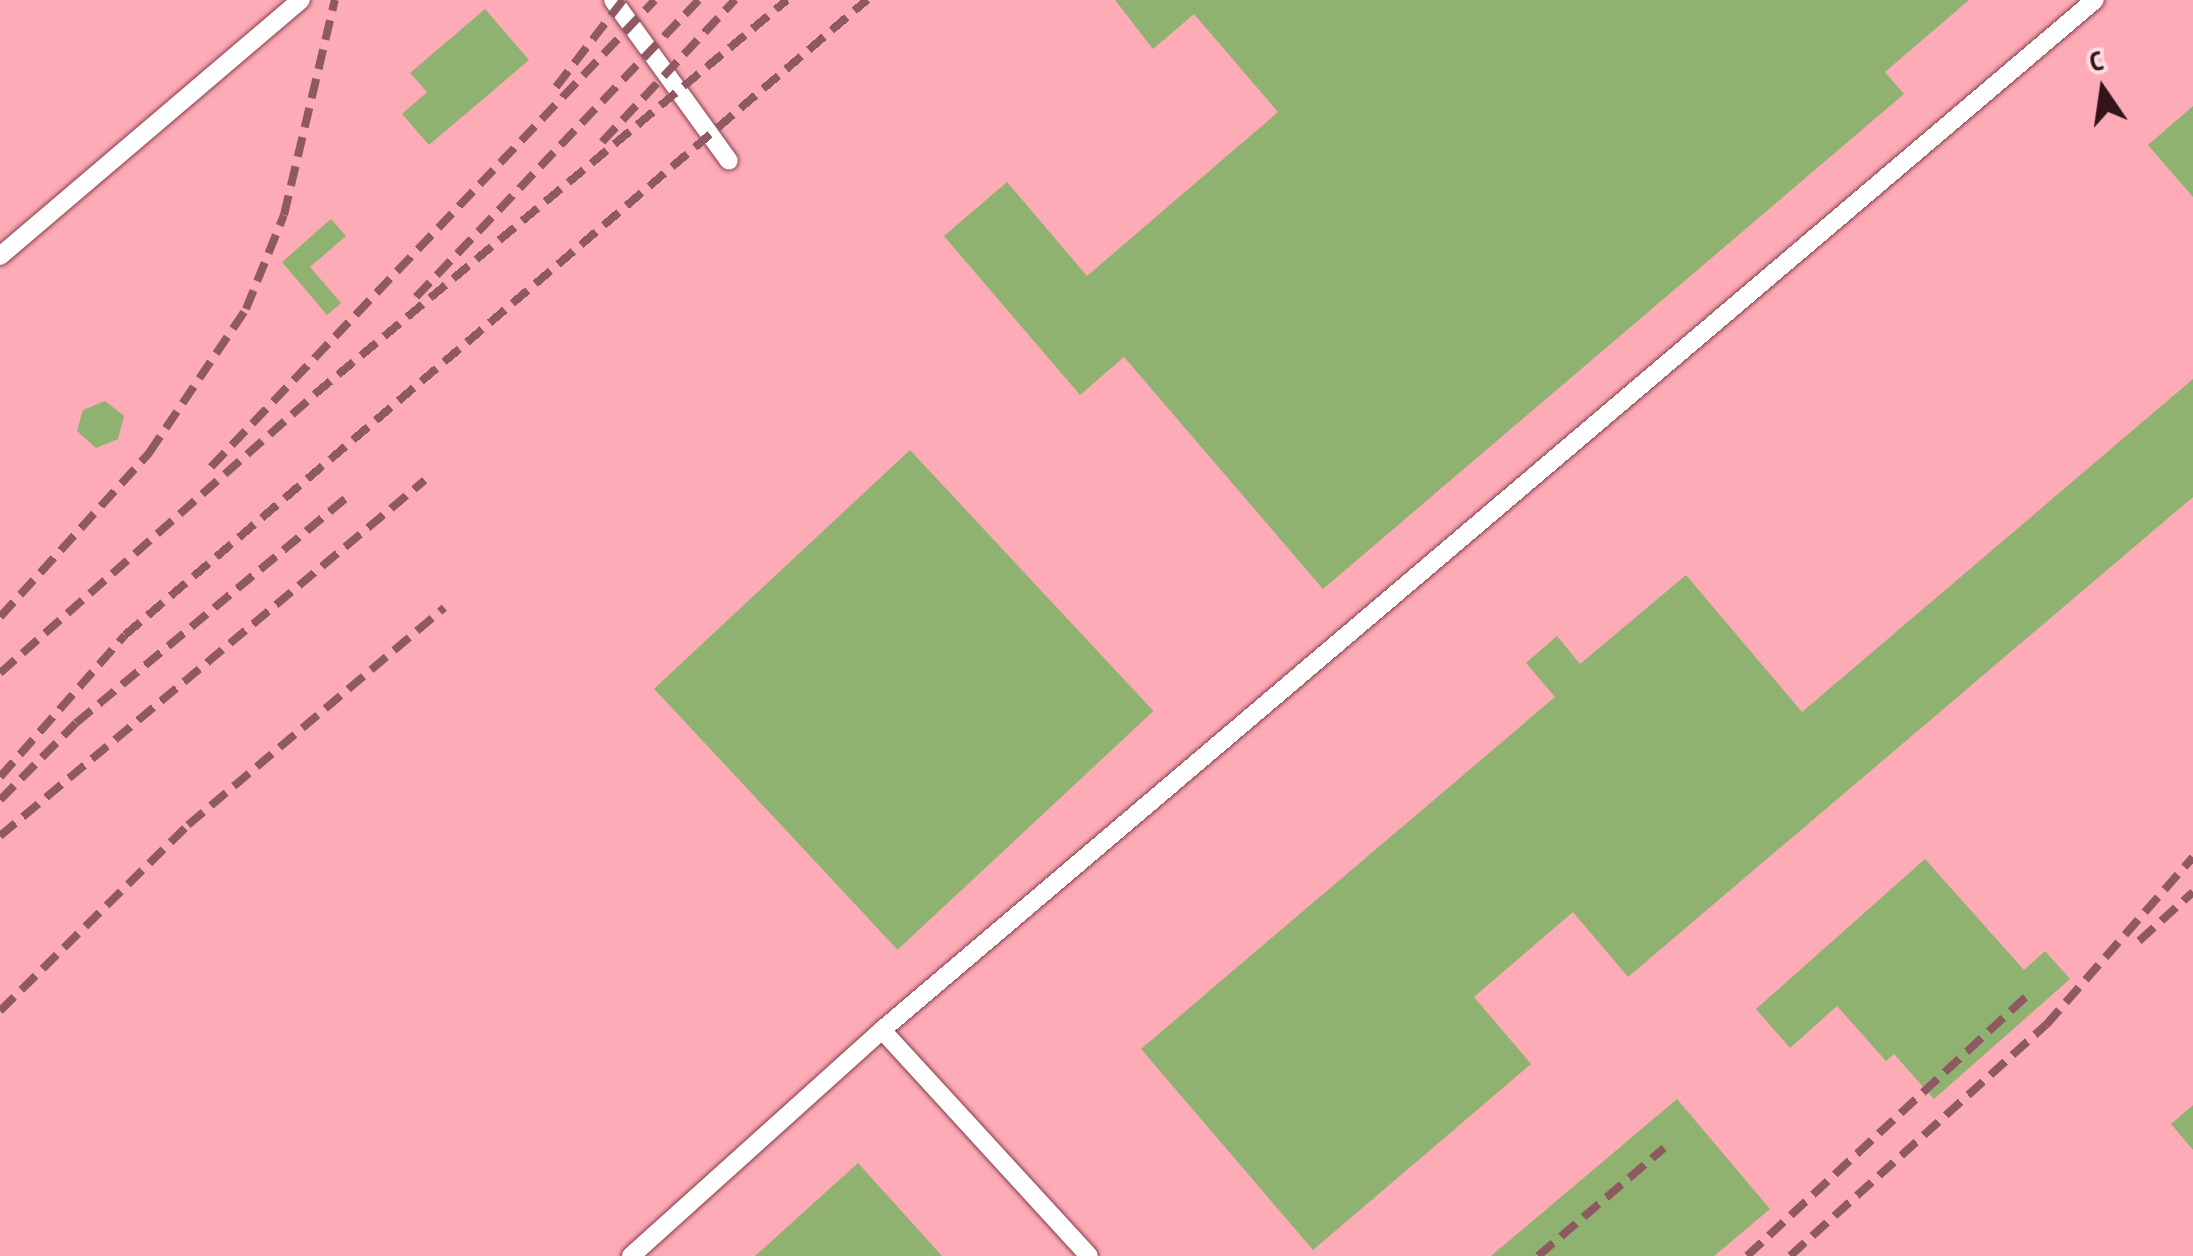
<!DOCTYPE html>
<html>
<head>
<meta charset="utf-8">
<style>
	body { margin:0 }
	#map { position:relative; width:2193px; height:1256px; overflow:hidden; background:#fdabb6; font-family:"PT Sans Narrow",sans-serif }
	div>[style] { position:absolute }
	.building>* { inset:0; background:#90b270; transform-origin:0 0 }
	.roads { filter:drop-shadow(0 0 2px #843d4a) drop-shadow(0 0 2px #843d4a) }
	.service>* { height:18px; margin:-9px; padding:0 9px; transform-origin:9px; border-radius:9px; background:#fff }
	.rail>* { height:8px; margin-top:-4px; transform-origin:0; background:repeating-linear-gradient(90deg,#8f5961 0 20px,transparent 0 30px) }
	span { translate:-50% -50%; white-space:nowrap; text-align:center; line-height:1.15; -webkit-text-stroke:8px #fedbdf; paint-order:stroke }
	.north { position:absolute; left:2053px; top:40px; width:100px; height:100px; -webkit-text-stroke:8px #fedbdf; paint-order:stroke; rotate:347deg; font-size:28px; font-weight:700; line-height:40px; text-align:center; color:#321419 }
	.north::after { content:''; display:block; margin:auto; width:35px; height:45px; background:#321419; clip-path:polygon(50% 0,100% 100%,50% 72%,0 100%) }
</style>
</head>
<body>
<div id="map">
	<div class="building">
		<i style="clip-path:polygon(1115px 0,1969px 0,1885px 72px,1904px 94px,1323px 589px,1124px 357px,1080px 395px,944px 236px,1007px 182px,1087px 276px,1278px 112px,1194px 14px,1153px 49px)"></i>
		<i style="clip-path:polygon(485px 9px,529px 60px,429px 145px,402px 114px,427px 92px,410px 73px)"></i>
		<i style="clip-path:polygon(2193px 106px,2193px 197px,2148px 145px)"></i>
		<i style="clip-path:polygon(331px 219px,346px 236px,310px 267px,341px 303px,327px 315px,282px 262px)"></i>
		<i style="clip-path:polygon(2193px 379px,2193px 497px,1628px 977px,1573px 912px,1474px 997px,1531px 1064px,1313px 1250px,1141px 1049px,1555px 697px,1526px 663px,1557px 636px,1580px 664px,1686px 575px,1802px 712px)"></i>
		<i style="clip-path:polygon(105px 401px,124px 416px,118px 439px,96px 448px,77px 431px,83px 410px)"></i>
		<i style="left:910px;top:450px;width:357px;height:350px;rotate:47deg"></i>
		<i style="clip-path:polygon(1925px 859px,2024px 970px,2045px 951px,2070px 979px,1934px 1099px,1894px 1054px,1886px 1061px,1837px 1006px,1790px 1048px,1756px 1009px)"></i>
		<i style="clip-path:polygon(1677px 1099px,1770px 1209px,1714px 1256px,1491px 1256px)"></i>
		<i style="clip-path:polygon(2193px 1105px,2193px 1150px,2171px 1124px)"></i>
		<i style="clip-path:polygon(858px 1163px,942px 1256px,755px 1256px)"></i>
	</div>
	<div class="roads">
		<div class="service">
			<i style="left:613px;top:0;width:198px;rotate:54.2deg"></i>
			<i style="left:0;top:256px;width:395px;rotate:-40.4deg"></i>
			<i style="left:882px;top:1030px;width:306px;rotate:47.5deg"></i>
			<i style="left:631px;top:1256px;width:338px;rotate:-42deg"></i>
			<i style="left:882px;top:1030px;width:1591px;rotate:-40.34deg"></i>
		</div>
	</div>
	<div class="rail">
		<i style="left:556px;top:87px;width:110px;rotate:-52.4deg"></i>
		<i style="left:602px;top:142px;width:195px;rotate:-46.9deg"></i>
		<i style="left:416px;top:297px;width:410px;rotate:-46.4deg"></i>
		<i style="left:211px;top:467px;width:644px;rotate:-46.45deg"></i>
		<i style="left:0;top:617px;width:222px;rotate:-47.7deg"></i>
		<i style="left:149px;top:453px;width:174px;rotate:-56deg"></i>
		<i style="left:246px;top:309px;width:101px;rotate:-68deg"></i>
		<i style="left:284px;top:215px;width:221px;rotate:-76.7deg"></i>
		<i style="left:0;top:673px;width:421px;rotate:-41.5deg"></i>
		<i style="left:315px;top:394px;width:615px;rotate:-39.85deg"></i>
		<i style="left:0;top:777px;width:189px;rotate:-48.6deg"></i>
		<i style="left:125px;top:635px;width:977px;rotate:-40.56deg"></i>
		<i style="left:0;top:800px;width:108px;rotate:-45.4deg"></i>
		<i style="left:76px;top:723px;width:354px;rotate:-39.8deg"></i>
		<i style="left:0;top:836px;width:554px;rotate:-39.95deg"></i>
		<i style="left:2139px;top:941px;width:73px;rotate:-42.2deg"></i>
		<i style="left:0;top:1011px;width:264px;rotate:-44.7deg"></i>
		<i style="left:188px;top:825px;width:336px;rotate:-40.3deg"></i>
		<i style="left:1538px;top:1256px;width:166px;rotate:-40.6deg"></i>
		<i style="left:1747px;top:1256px;width:385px;rotate:-42.9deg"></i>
		<i style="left:1790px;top:1256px;width:345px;rotate:-42.1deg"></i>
		<i style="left:2046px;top:1025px;width:223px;rotate:-48.8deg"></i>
	</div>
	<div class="north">С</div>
</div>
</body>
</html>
